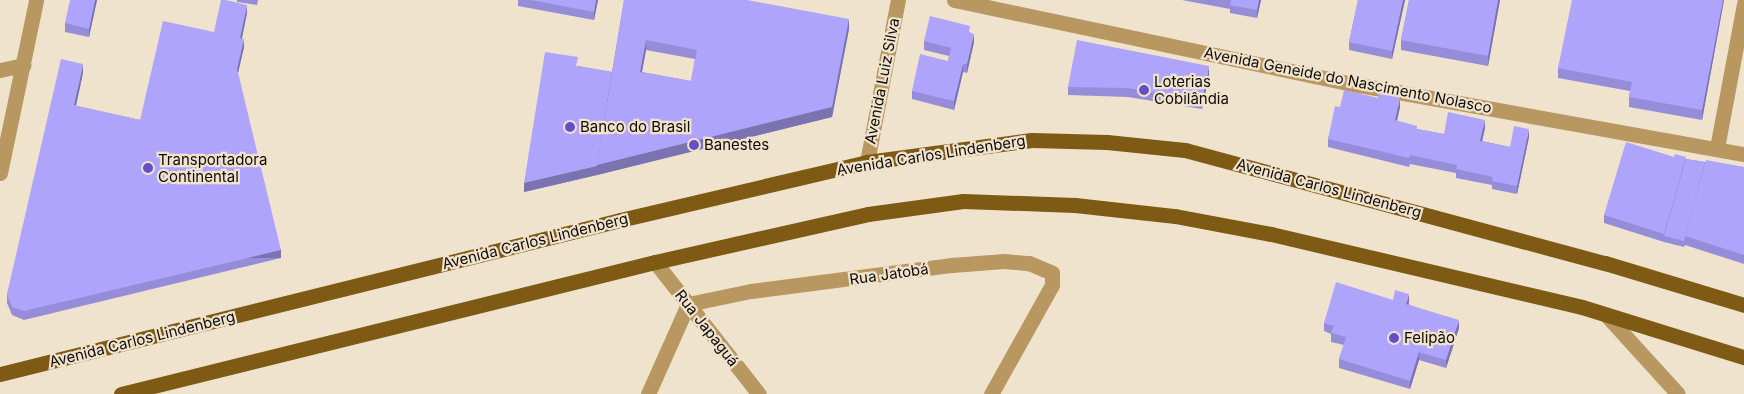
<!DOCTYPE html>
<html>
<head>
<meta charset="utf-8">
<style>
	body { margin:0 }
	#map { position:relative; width:1744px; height:394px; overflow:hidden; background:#f0e3ce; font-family:Inter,sans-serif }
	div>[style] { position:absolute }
	.minor>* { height:15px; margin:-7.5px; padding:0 7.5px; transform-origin:7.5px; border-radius:7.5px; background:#b89760 }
	.major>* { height:15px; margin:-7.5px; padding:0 7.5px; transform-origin:7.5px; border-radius:7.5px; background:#7e5a14 }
	.wall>* { inset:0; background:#968dd9 }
	.shaded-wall>* { inset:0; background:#7a73b0; transform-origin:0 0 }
	.building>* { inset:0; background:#aea4fc }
	.dots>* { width:14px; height:14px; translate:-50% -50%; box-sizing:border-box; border:2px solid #f0e3ce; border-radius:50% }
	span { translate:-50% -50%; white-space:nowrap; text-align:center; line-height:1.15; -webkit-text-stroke:4.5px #f0e3ce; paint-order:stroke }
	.street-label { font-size:15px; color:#0f0b05 }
	.poi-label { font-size:15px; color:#0f0b05 }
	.left { translate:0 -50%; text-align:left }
</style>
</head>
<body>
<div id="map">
	<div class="minor">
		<i style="left:954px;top:0;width:414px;rotate:11.9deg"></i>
		<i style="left:1359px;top:85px;width:391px;rotate:10.2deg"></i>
		<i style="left:0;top:70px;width:24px;rotate:-12deg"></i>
		<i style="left:1717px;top:148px;width:147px;rotate:-79.4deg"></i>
		<i style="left:867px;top:162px;width:165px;rotate:-79.2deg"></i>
		<i style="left:0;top:173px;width:177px;rotate:-78.2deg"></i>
		<i style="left:655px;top:262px;width:168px;rotate:51.8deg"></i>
		<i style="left:1607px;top:316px;width:105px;rotate:47.7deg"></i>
		<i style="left:648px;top:394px;width:98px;rotate:-66deg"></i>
		<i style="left:688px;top:304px;width:64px;rotate:-11.7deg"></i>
		<i style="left:751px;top:291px;width:203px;rotate:-7.4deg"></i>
		<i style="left:952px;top:265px;width:52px;rotate:-4.4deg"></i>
		<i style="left:1004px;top:261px;width:25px;rotate:5deg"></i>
		<i style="left:1029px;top:263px;width:25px;rotate:23deg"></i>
		<i style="left:1052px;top:273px;width:12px;rotate:90deg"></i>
		<i style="left:1052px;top:285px;width:125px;rotate:119.2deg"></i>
	</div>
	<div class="major">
		<i style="left:0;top:374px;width:639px;rotate:-13.95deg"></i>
		<i style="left:620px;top:220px;width:254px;rotate:-13.2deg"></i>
		<i style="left:867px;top:162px;width:166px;rotate:-7.6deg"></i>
		<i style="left:1032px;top:140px;width:75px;rotate:1.5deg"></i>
		<i style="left:1107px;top:142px;width:78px;rotate:5.9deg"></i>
		<i style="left:1185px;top:150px;width:435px;rotate:15.1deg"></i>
		<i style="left:1605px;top:263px;width:145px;rotate:16.8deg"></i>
		<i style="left:121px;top:394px;width:550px;rotate:-13.88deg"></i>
		<i style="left:655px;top:262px;width:218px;rotate:-12.7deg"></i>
		<i style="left:868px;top:214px;width:96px;rotate:-7.8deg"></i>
		<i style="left:963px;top:201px;width:112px;rotate:2deg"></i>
		<i style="left:1075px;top:205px;width:101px;rotate:6.3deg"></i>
		<i style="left:1175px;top:216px;width:98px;rotate:10.6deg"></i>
		<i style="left:1271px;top:234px;width:319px;rotate:13.2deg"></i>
		<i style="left:1582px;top:307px;width:170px;rotate:17.2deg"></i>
	</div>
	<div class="wall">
		<i style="clip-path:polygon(97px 0,89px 37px,65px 32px,65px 23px)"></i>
		<i style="clip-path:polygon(237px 0,258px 0,257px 5px,237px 2px)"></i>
		<i style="clip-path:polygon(518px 0,598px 0,594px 20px,518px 6px)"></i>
		<i style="clip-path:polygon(evenodd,624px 0,849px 29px,832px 117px,597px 175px,524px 192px,578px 66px,612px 72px,624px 0,646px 50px,695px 59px,691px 81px,642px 72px,646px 50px)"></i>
		<i style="clip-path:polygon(1182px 0,1261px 0,1257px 18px,1230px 13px,1230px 9px)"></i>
		<i style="clip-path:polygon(1358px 0,1405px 0,1392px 59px,1349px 50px,1349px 42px)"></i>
		<i style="clip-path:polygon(1409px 0,1500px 0,1488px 66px,1401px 50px,1401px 40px)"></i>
		<i style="clip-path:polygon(1724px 0,1702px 120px,1629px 107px,1629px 97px,1630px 91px,1558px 78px,1558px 68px)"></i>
		<i style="clip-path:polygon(247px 13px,242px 38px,244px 47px,238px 73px,281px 258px,24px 320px,12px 315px,7px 303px,7px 294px,83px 73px,76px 106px,140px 120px)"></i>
		<i style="clip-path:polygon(970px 32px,974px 42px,967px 73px,963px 72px,954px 110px,912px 99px,912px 91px,948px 61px,949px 56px,924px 50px,924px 41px)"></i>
		<i style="clip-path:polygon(1209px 75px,1202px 109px,1128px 97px,1068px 95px,1068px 87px)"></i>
		<i style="clip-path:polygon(1340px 107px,1400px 107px,1397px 121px,1417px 129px,1444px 134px,1485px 128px,1482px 141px,1510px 147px,1529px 137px,1517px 194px,1492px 189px,1492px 185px,1456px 178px,1456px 173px,1410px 164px,1409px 167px,1328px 147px,1328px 139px)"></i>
		<i style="clip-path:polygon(1674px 157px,1686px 159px,1705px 162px,1744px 167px,1744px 264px,1685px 245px,1684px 247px,1664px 242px,1604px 223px,1604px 215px)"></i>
		<i style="clip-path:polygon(1393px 300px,1409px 303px,1408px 304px,1459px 328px,1446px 368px,1419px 360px,1410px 389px,1339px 368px,1339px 359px,1344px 345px,1331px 342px,1331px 334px,1324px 331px,1324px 323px)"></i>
	</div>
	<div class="shaded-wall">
		<i style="clip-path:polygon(95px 0,97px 0,89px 37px,89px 29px)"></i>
		<i style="clip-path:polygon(596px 0,598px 0,594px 20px,594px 12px)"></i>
		<i style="clip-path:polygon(1259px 0,1261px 0,1257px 18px,1257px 10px)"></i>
		<i style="clip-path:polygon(1403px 0,1405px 0,1392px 59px,1392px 51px)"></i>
		<i style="clip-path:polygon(1498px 0,1500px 0,1488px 66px,1488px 56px)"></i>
		<i style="clip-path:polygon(1723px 0,1724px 0,1702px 120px,1702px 110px)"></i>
		<i style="clip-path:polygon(247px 5px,247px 13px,240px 47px,240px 38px)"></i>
		<i style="clip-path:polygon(849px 19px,849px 29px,832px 117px,597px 175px,524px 192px,524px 183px,612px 72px,599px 164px)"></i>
		<i style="clip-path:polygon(974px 34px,974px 42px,967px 73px,967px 64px)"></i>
		<i style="clip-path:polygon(244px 39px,244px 47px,237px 77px,237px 69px)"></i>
		<i style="clip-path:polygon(646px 40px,646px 50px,640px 82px,640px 72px)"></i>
		<i style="clip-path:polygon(83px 64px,83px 73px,74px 114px,74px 105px)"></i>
		<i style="clip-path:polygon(963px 64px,963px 72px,954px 110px,954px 101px)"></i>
		<i style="clip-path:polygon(1209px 66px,1209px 75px,1202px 109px,1202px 101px)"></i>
		<i style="clip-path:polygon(1400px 98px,1400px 107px,1395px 129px,1395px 120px)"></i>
		<i style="clip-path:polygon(1485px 120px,1485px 128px,1480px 150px,1480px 141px)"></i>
		<i style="clip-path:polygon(1529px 129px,1529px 137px,1517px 194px,1517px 186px)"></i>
		<i style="left:281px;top:250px;width:8px;height:264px;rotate:90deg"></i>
		<i style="clip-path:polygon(1409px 294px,1409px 303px,1406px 312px,1406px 304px)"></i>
		<i style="clip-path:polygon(1459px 320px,1459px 328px,1446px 368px,1446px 360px)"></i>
		<i style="clip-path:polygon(1419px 352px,1419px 360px,1410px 389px,1410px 381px)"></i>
	</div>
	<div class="building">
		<i style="clip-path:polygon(70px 0,95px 0,89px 29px,65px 23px)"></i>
		<i style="clip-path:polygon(221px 0,226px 0,247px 5px,240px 38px,244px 39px,237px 69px,281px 250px,24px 311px,12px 307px,7px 294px,61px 59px,83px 64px,74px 105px,140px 120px,163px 21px,214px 32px)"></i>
		<i style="clip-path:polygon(531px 0,596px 0,594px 12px)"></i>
		<i style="clip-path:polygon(evenodd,624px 0,747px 0,849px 19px,832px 107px,597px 165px,624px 0,646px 40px,697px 50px,691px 81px,640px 72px,646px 40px)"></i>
		<i style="clip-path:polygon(1231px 0,1259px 0,1257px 10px,1230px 5px)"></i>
		<i style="clip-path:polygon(1358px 0,1403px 0,1392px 51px,1349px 42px)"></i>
		<i style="clip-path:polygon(1409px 0,1498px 0,1488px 56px,1401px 40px)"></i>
		<i style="clip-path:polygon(1572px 0,1723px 0,1702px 110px,1629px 97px,1632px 82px,1558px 68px)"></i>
		<i style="clip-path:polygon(930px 16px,970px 26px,969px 32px,974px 34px,967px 64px,963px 64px,954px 101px,912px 91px,920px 54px,948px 61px,951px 48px,924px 41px)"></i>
		<i style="clip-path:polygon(1077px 40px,1209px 66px,1202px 101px,1128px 88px,1068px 87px)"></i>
		<i style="clip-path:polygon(545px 52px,578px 57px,576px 66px,612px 72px,597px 166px,524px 183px)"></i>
		<i style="clip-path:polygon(1344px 90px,1378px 98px,1379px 93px,1400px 98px,1395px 120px,1417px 126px,1417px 129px,1444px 134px,1448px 112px,1485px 120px,1480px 141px,1510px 147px,1514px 126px,1529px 129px,1517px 186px,1492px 181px,1493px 177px,1456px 169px,1457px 165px,1410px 155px,1409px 158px,1328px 139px,1335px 106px,1340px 107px)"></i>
		<i style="clip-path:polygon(1626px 142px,1674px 157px,1675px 154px,1686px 157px,1664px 234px,1604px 215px)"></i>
		<i style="clip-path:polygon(1686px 159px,1705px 162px,1685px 236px,1684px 241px,1664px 236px)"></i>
		<i style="clip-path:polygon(1706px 160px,1744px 167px,1744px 255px,1685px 236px)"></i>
		<i style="clip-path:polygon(1336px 282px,1393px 300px,1395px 290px,1409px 294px,1406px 304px,1459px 320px,1446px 360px,1419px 352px,1410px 381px,1339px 359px,1346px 337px,1331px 333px,1334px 326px,1324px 323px)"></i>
	</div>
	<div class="dots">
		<i style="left:1144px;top:90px;background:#674ec8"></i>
		<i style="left:570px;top:127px;background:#674ec8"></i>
		<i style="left:694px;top:145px;background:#674ec8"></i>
		<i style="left:148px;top:168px;background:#674ec8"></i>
		<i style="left:1394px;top:338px;background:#674ec8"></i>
	</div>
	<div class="street-label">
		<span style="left:1348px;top:80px;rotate:11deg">Avenida Geneide do Nascimento Nolasco</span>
		<span style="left:882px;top:81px;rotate:-79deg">Avenida Luiz Silva</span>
		<span style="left:931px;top:155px;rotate:-9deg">Avenida Carlos Lindenberg</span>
		<span style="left:1329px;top:188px;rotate:15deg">Avenida Carlos Lindenberg</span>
		<span style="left:535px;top:241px;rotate:-14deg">Avenida Carlos Lindenberg</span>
		<span style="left:889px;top:274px;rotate:-8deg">Rua Jatobá</span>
		<span style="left:707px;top:328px;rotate:52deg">Rua Japaguá</span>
		<span style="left:142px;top:339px;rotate:-14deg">Avenida Carlos Lindenberg</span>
	</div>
	<div class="poi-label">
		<span class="left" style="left:1154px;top:90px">Loterias<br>Cobilândia</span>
		<span class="left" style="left:580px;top:127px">Banco do Brasil</span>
		<span class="left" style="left:704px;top:145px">Banestes</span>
		<span class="left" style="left:158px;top:168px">Transportadora<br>Continental</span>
		<span class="left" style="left:1404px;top:338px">Felipão</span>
	</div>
</div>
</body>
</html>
